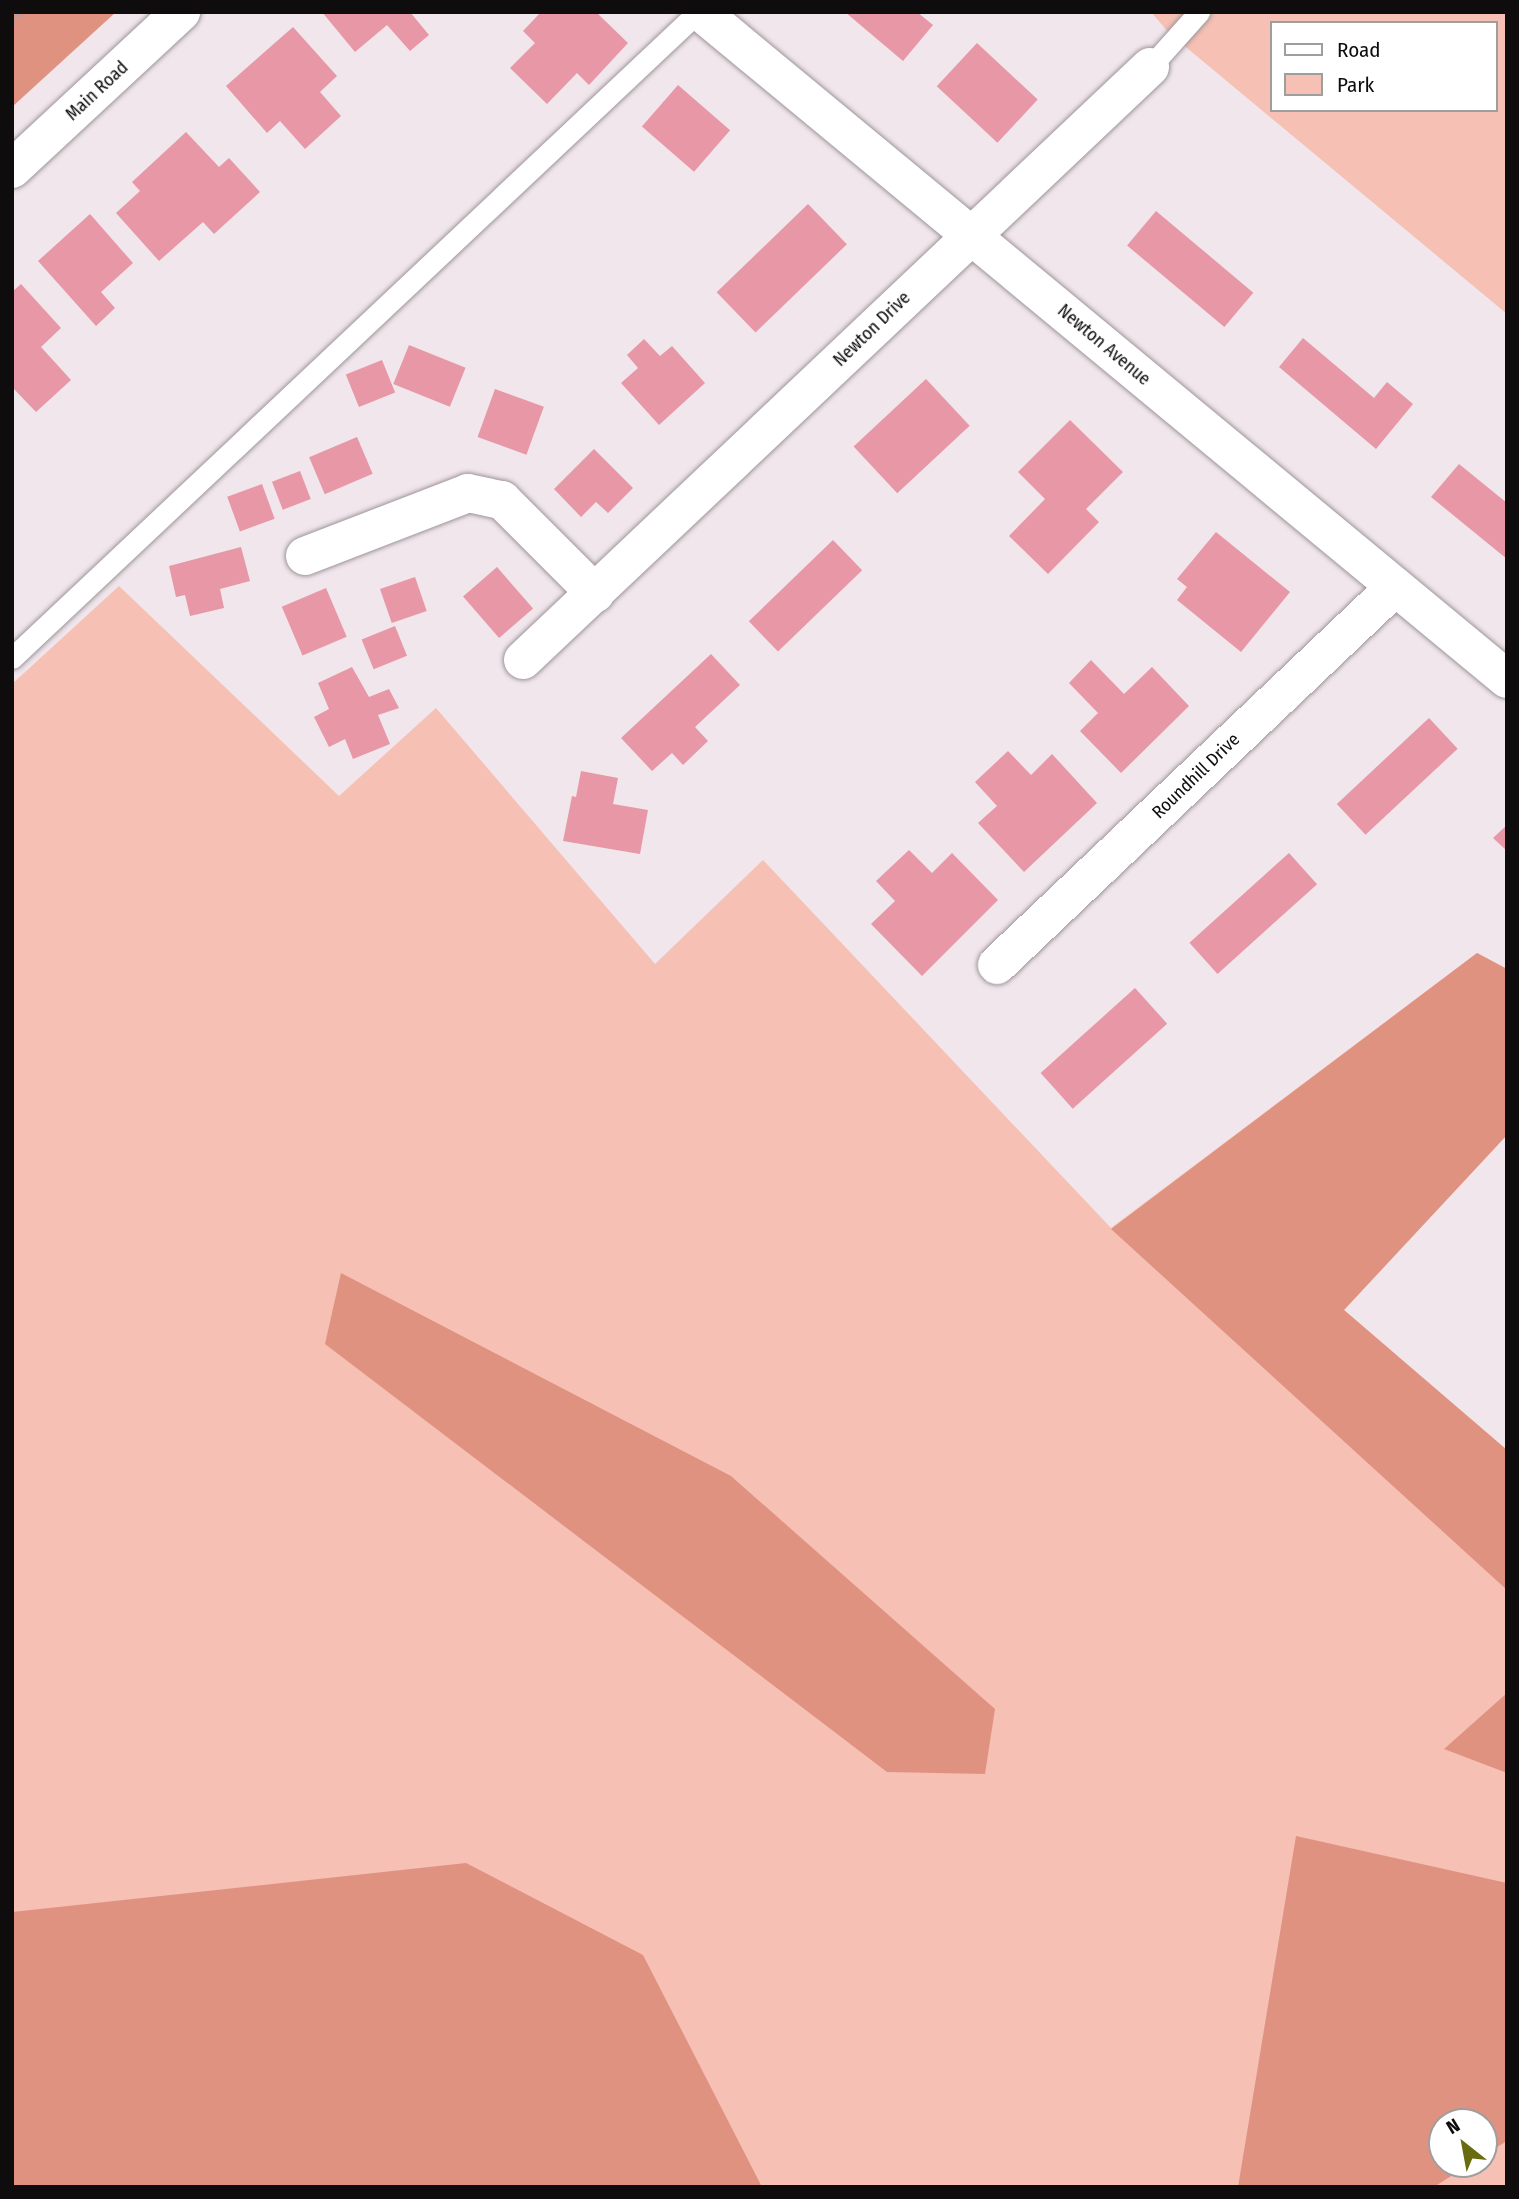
<!DOCTYPE html>
<html>
<head>
<meta charset="utf-8">
<style>
	body { margin:0 }
	#map { position:relative; width:1519px; height:2199px; overflow:hidden; background:#f0e6ec; font-family:"Fira Sans Condensed",sans-serif }
	div>[style] { position:absolute }
	.green>* { inset:0; background:#f6c0b4 }
	.forest>* { inset:0; background:#e09281 }
	.building>* { inset:0; background:#e797a6; transform-origin:0 0 }
	.path>* { height:4.5px; margin-top:-2.25px; transform-origin:0; background:repeating-linear-gradient(90deg,#aaa2a7 0 3.5px,transparent 0 7px) }
	.roads { filter:drop-shadow(0 0 2px #9e959a) drop-shadow(0 0 2px #9e959a) }
	.service>* { height:21px; margin:-10.5px; padding:0 10.5px; transform-origin:10.5px; border-radius:10.5px; background:#fff }
	.minor>* { height:38px; margin:-19px; padding:0 19px; transform-origin:19px; border-radius:19px; background:#fff }
	.secondary>* { height:38px; margin:-19px; padding:0 19px; transform-origin:19px; border-radius:19px; background:#fff }
	span { translate:-50% -50%; white-space:nowrap; text-align:center; line-height:1.15; -webkit-text-stroke:5px #fff; paint-order:stroke }
	.street-label { font-size:18px; color:#0f0c0e }
	.frame { position:absolute; inset:0; border:14px solid #0f0c0e; pointer-events:none }
	.legend { position:absolute; left:1270px; top:21px; width:228px; height:91px; box-sizing:border-box; background:#fff; border:2px solid #9f9e9f; margin:0; padding:9px 12px; list-style:none; font-size:21px; color:#0f0c0e }
	.legend li { display:flex; align-items:center; gap:14px; height:35px }
	.legend b { width:35px; border:2px solid #9f9e9f }
	.north { position:absolute; left:1428px; top:2108px; width:70px; height:70px; box-sizing:border-box; background:#fff; border:2px solid #9f9e9f; border-radius:50%; rotate:329deg; font-size:19px; font-weight:700; line-height:28px; text-align:center; color:#0f0c0e }
	.north::after { content:''; display:block; margin:auto; width:24px; height:32px; background:#686c0e; clip-path:polygon(50% 0,100% 100%,50% 72%,0 100%) }
</style>
</head>
<body>
<div id="map">
	<div class="green">
		<i style="clip-path:polygon(evenodd,1151px 12px,1507px 12px,1507px 314px,1169px 33px,1151px 12px,1272px 23px,1496px 23px,1496px 110px,1272px 110px,1272px 23px)"></i>
		<i style="clip-path:polygon(evenodd,119px 586px,339px 796px,436px 708px,655px 964px,763px 860px,1111px 1228px,1477px 953px,1507px 969px,1507px 1135px,1344px 1310px,1507px 1450px,1507px 2187px,12px 2187px,12px 684px,119px 586px,1442px 2122px,1484px 2122px,1484px 2164px,1442px 2164px,1442px 2122px)"></i>
	</div>
	<div class="forest">
		<i style="clip-path:polygon(12px 12px,116px 12px,12px 107px)"></i>
		<i style="clip-path:polygon(1477px 953px,1507px 969px,1507px 1135px,1344px 1310px,1507px 1450px,1507px 1590px,1111px 1229px)"></i>
		<i style="clip-path:polygon(341px 1273px,731px 1476px,995px 1709px,985px 1774px,887px 1772px,325px 1344px)"></i>
		<i style="clip-path:polygon(1507px 1693px,1507px 1773px,1444px 1749px)"></i>
		<i style="clip-path:polygon(1296px 1836px,1507px 1883px,1507px 2141px,1484px 2155px,1484px 2122px,1442px 2122px,1442px 2164px,1470px 2164px,1434px 2187px,1238px 2187px)"></i>
		<i style="clip-path:polygon(466px 1863px,643px 1955px,762px 2187px,12px 2187px,12px 1912px)"></i>
	</div>
	<div class="building">
		<i style="clip-path:polygon(322px 12px,410px 12px,429px 35px,410px 51px,387px 25px,355px 52px)"></i>
		<i style="clip-path:polygon(541px 12px,596px 12px,628px 43px,589px 85px,577px 73px,547px 104px,510px 68px,535px 43px,523px 31px)"></i>
		<i style="clip-path:polygon(845px 12px,917px 12px,933px 25px,903px 61px)"></i>
		<i style="clip-path:polygon(293px 27px,337px 76px,320px 92px,341px 116px,305px 149px,280px 121px,267px 133px,226px 86px)"></i>
		<i style="left:977px;top:43px;width:83px;height:59px;rotate:43deg"></i>
		<i style="left:678px;top:85px;width:69px;height:55px;rotate:41deg"></i>
		<i style="clip-path:polygon(186px 132px,219px 167px,229px 158px,260px 192px,214px 234px,203px 222px,159px 261px,116px 213px,140px 191px,132px 182px)"></i>
		<i style="left:808px;top:204px;width:56px;height:127px;rotate:46deg"></i>
		<i style="left:1156px;top:211px;width:127px;height:45px;rotate:40deg"></i>
		<i style="clip-path:polygon(90px 214px,133px 263px,101px 292px,115px 308px,96px 326px,38px 261px)"></i>
		<i style="clip-path:polygon(21px 284px,61px 328px,41px 347px,71px 380px,36px 412px,12px 387px,12px 292px)"></i>
		<i style="clip-path:polygon(1303px 338px,1374px 398px,1387px 382px,1413px 404px,1376px 449px,1279px 367px)"></i>
		<i style="clip-path:polygon(644px 339px,660px 356px,672px 346px,705px 383px,659px 425px,621px 383px,638px 368px,627px 355px)"></i>
		<i style="left:409px;top:345px;width:61px;height:42px;rotate:22deg"></i>
		<i style="left:382px;top:360px;width:35px;height:39px;rotate:68deg"></i>
		<i style="left:926px;top:379px;width:64px;height:99px;rotate:47deg"></i>
		<i style="left:495px;top:389px;width:52px;height:51px;rotate:20deg"></i>
		<i style="clip-path:polygon(1070px 420px,1123px 472px,1086px 509px,1099px 522px,1048px 574px,1009px 536px,1045px 499px,1018px 472px)"></i>
		<i style="left:357px;top:437px;width:40px;height:52px;rotate:67deg"></i>
		<i style="clip-path:polygon(594px 449px,633px 488px,608px 513px,596px 502px,581px 517px,554px 489px)"></i>
		<i style="clip-path:polygon(1459px 464px,1507px 503px,1507px 559px,1431px 497px)"></i>
		<i style="left:300px;top:471px;width:30px;height:30px;rotate:69deg"></i>
		<i style="left:262px;top:484px;width:37px;height:37px;rotate:70deg"></i>
		<i style="clip-path:polygon(1216px 532px,1290px 592px,1241px 652px,1177px 600px,1187px 587px,1177px 579px)"></i>
		<i style="left:833px;top:540px;width:42px;height:117px;rotate:46deg"></i>
		<i style="clip-path:polygon(241px 547px,250px 581px,220px 589px,224px 608px,190px 616px,185px 595px,176px 597px,169px 566px)"></i>
		<i style="left:497px;top:567px;width:55px;height:45px;rotate:49deg"></i>
		<i style="left:415px;top:577px;width:36px;height:37px;rotate:71deg"></i>
		<i style="left:326px;top:588px;width:53px;height:48px;rotate:67deg"></i>
		<i style="left:395px;top:626px;width:32px;height:36px;rotate:68deg"></i>
		<i style="clip-path:polygon(711px 654px,740px 685px,695px 727px,708px 741px,683px 765px,672px 753px,652px 771px,621px 738px)"></i>
		<i style="clip-path:polygon(1091px 660px,1124px 694px,1152px 667px,1189px 706px,1121px 773px,1080px 731px,1098px 713px,1069px 683px)"></i>
		<i style="clip-path:polygon(352px 667px,369px 697px,389px 689px,399px 708px,378px 715px,390px 744px,353px 759px,345px 739px,329px 747px,314px 717px,329px 709px,318px 683px)"></i>
		<i style="left:1429px;top:718px;width:42px;height:126px;rotate:47deg"></i>
		<i style="clip-path:polygon(1008px 751px,1031px 775px,1052px 754px,1097px 803px,1024px 872px,978px 823px,997px 806px,975px 782px)"></i>
		<i style="clip-path:polygon(581px 771px,618px 778px,613px 804px,648px 810px,640px 854px,563px 841px,572px 796px,576px 797px)"></i>
		<i style="clip-path:polygon(1507px 825px,1507px 851px,1493px 838px)"></i>
		<i style="clip-path:polygon(909px 850px,932px 873px,952px 853px,998px 900px,922px 976px,871px 924px,895px 901px,876px 881px)"></i>
		<i style="left:1289px;top:853px;width:42px;height:134px;rotate:48deg"></i>
		<i style="left:1135px;top:988px;width:48px;height:127px;rotate:48deg"></i>
	</div>
	<div class="path">
		<i style="left:12px;top:21px;width:13px;rotate:-42deg"></i>
	</div>
	<div class="roads">
		<div class="service">
			<i style="left:1150px;top:67px;width:74px;rotate:-48.3deg"></i>
			<i style="left:12px;top:658px;width:942px;rotate:-43.28deg"></i>
		</div>
		<div class="minor">
			<i style="left:701px;top:12px;width:1046px;rotate:39.61deg"></i>
			<i style="left:305px;top:556px;width:175px;rotate:-21.1deg"></i>
			<i style="left:468px;top:493px;width:35px;rotate:12deg"></i>
			<i style="left:502px;top:500px;width:132px;rotate:45deg"></i>
			<i style="left:523px;top:660px;width:863px;rotate:-43.4deg"></i>
			<i style="left:997px;top:965px;width:549px;rotate:-43.52deg"></i>
		</div>
		<div class="secondary">
			<i style="left:12px;top:169px;width:231px;rotate:-42.9deg"></i>
		</div>
	</div>
	<div class="street-label">
		<span style="left:97px;top:91px;rotate:-43deg">Main Road</span>
		<span style="left:872px;top:329px;rotate:-44deg">Newton Drive</span>
		<span style="left:1104px;top:345px;rotate:40deg">Newton Avenue</span>
		<span style="left:1196px;top:776px;rotate:-44deg">Roundhill Drive</span>
	</div>
	<div class="frame"></div>
	<ul class="legend">
	<li><b style="height:9px;background:#fff"></b>Road</li>
	<li><b style="height:19px;background:#f6c0b4"></b>Park</li>
	</ul>
	<div class="north">N</div>
</div>
</body>
</html>
